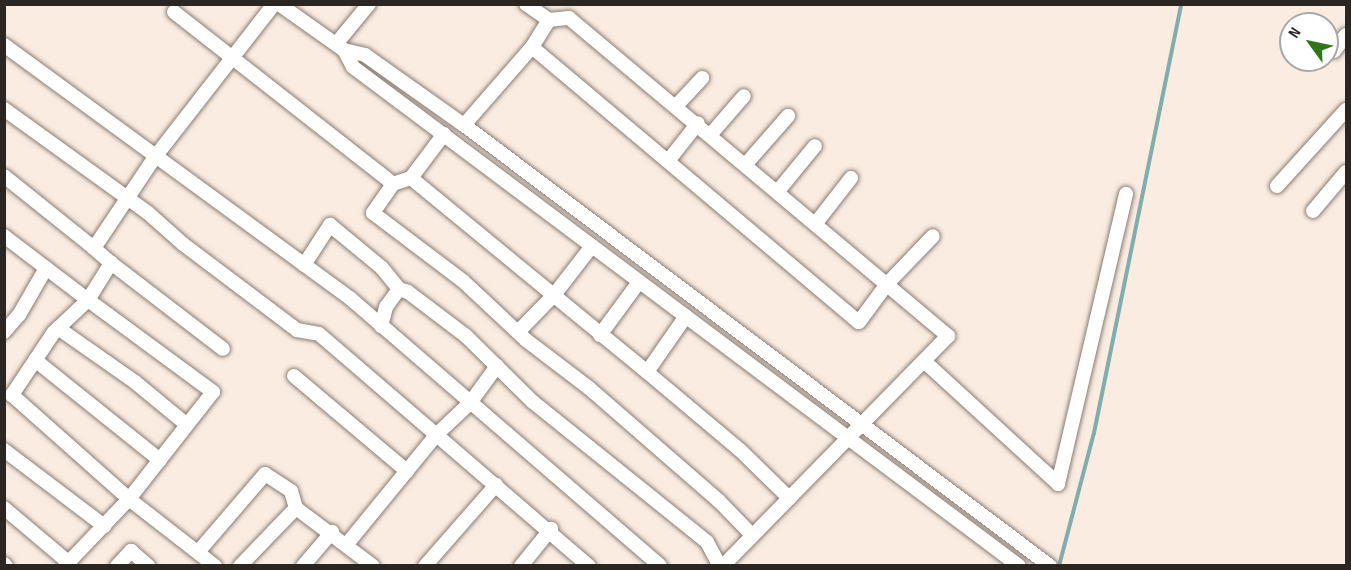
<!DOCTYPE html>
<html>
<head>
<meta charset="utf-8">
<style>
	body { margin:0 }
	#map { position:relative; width:1351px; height:570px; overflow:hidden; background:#faece1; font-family:"Sofia Sans Condensed",sans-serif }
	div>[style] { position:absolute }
	.stream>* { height:4px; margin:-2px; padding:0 2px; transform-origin:2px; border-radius:2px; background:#80adad }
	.roads { filter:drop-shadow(0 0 2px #897c72) drop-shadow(0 0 2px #897c72) }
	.street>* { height:14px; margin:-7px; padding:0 7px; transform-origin:7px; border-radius:7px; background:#fff }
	span { translate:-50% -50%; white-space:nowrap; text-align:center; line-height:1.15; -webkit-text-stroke:5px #fff; paint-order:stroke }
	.frame { position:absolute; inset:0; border:6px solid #2b2622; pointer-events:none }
	.north { position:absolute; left:1279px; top:12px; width:60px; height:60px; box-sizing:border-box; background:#fff; border:2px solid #aaa8a7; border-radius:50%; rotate:303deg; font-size:16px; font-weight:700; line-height:24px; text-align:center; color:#2b2622 }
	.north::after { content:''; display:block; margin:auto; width:21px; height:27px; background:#30771b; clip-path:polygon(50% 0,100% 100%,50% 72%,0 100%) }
</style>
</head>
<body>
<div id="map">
	<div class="stream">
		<i style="left:1059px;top:566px;width:138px;rotate:-75.3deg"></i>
		<i style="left:1094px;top:433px;width:438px;rotate:-78.5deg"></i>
	</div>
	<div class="roads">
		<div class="street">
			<i style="left:279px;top:4px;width:80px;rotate:35.3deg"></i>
			<i style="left:344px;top:50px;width:22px;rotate:13deg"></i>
			<i style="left:365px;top:55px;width:121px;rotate:35.3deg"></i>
			<i style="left:464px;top:125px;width:733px;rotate:36.96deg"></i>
			<i style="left:526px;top:4px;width:28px;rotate:35deg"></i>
			<i style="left:549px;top:20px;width:20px;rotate:-6deg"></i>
			<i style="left:569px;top:18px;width:495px;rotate:40deg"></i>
			<i style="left:948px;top:336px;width:322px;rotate:134.4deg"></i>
			<i style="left:174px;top:12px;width:278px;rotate:38.1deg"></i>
			<i style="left:336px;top:44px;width:52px;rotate:-50.5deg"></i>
			<i style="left:4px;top:45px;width:430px;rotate:36.2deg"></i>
			<i style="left:351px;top:299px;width:408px;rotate:40.8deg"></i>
			<i style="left:532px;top:47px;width:427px;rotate:40.1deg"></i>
			<i style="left:859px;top:322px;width:47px;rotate:-53.6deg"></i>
			<i style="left:887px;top:284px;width:66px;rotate:-46.2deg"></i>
			<i style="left:344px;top:50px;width:19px;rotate:62deg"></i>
			<i style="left:353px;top:67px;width:832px;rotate:36.84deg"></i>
			<i style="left:1334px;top:51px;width:20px;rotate:-53deg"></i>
			<i style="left:677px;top:105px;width:37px;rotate:-47deg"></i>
			<i style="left:4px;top:109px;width:176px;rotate:35.8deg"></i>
			<i style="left:147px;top:212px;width:48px;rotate:41.6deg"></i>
			<i style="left:183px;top:244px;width:143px;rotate:37deg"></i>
			<i style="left:297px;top:330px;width:22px;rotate:10deg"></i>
			<i style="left:319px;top:334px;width:356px;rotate:40.7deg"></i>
			<i style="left:464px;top:125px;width:103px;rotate:-48.9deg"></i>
			<i style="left:532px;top:47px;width:32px;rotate:-58deg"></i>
			<i style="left:444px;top:134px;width:55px;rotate:126.9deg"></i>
			<i style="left:411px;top:178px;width:19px;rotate:162deg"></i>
			<i style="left:393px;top:184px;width:35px;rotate:125deg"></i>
			<i style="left:373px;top:213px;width:113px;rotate:37.1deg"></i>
			<i style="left:463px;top:281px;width:86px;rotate:43.1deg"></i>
			<i style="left:526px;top:340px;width:79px;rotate:37.3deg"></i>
			<i style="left:589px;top:388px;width:172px;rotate:41deg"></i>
			<i style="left:719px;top:501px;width:47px;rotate:45.9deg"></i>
			<i style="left:711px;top:134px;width:50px;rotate:-49deg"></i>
			<i style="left:668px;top:161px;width:48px;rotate:-51.7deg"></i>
			<i style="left:746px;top:164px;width:64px;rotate:-48.8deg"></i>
			<i style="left:4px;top:176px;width:115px;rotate:38.7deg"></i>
			<i style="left:411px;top:178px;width:306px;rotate:39.4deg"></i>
			<i style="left:647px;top:372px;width:121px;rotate:40deg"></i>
			<i style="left:740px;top:450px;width:69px;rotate:44.4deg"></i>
			<i style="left:1277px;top:186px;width:103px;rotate:-47.8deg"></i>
			<i style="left:778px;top:191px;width:58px;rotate:-50.6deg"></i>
			<i style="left:1313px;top:211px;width:51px;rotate:-49.8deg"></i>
			<i style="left:816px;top:223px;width:57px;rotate:-52.1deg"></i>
			<i style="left:4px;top:236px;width:106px;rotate:37.3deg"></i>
			<i style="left:88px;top:300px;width:47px;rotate:136.7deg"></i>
			<i style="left:54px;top:332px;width:76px;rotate:123.7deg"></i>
			<i style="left:12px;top:395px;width:157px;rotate:41.6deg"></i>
			<i style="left:129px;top:499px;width:136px;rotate:-51.9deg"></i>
			<i style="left:213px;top:392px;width:155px;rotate:-143.6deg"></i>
			<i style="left:88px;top:300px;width:44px;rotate:-58.1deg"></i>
			<i style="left:111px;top:263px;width:23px;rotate:-139deg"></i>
			<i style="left:94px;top:248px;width:110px;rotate:-56.2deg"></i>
			<i style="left:155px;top:157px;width:194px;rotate:-52.1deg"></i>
			<i style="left:111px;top:263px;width:141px;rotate:37.5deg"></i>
			<i style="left:304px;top:265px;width:48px;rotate:-57deg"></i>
			<i style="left:330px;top:225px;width:67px;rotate:39.6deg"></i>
			<i style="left:382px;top:268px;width:27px;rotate:51deg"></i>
			<i style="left:381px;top:326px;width:20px;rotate:-75deg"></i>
			<i style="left:386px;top:307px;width:22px;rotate:-54deg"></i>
			<i style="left:399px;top:289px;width:9px;rotate:18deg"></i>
			<i style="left:408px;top:292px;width:73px;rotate:37.2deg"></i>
			<i style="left:466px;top:336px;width:94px;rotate:44.6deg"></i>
			<i style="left:533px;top:402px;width:223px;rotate:38.8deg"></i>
			<i style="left:707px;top:542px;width:27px;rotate:62deg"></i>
			<i style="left:58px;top:328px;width:94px;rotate:35deg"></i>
			<i style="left:135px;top:382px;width:67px;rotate:39.6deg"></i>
			<i style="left:4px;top:332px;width:23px;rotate:-49deg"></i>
			<i style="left:19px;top:315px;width:54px;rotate:-60.1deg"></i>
			<i style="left:518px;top:332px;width:52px;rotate:-45.8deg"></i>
			<i style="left:554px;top:295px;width:62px;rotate:-52.2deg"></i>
			<i style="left:600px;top:335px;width:66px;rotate:-53.7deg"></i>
			<i style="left:35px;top:360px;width:160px;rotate:38.7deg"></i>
			<i style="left:924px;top:361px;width:182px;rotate:42.5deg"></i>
			<i style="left:1058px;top:484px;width:298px;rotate:-76.8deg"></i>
			<i style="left:647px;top:372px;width:68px;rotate:-55.1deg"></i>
			<i style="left:294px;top:376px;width:148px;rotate:40.1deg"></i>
			<i style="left:4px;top:450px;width:126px;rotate:37.2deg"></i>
			<i style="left:4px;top:508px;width:84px;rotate:40.2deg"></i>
			<i style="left:347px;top:544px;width:142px;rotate:-50.7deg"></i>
			<i style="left:437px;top:434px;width:45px;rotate:-43.2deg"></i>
			<i style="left:470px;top:403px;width:46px;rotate:-53.9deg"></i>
			<i style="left:198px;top:552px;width:103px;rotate:-49.3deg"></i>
			<i style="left:265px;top:474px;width:31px;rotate:33deg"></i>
			<i style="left:291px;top:491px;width:18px;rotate:74deg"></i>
			<i style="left:4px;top:564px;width:3px;rotate:45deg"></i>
			<i style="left:65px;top:566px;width:93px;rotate:-46.3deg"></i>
			<i style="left:129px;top:499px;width:109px;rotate:37.9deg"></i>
			<i style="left:117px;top:566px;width:21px;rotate:-47deg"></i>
			<i style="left:131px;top:551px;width:23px;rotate:41deg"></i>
			<i style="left:240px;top:566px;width:81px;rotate:-46deg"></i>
			<i style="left:296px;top:508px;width:96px;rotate:37deg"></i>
			<i style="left:303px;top:566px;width:45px;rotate:-49.5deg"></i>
			<i style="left:425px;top:566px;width:108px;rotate:-48.8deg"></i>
			<i style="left:521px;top:566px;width:48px;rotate:-51deg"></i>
		</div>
	</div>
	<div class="frame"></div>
	<div class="north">N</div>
</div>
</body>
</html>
